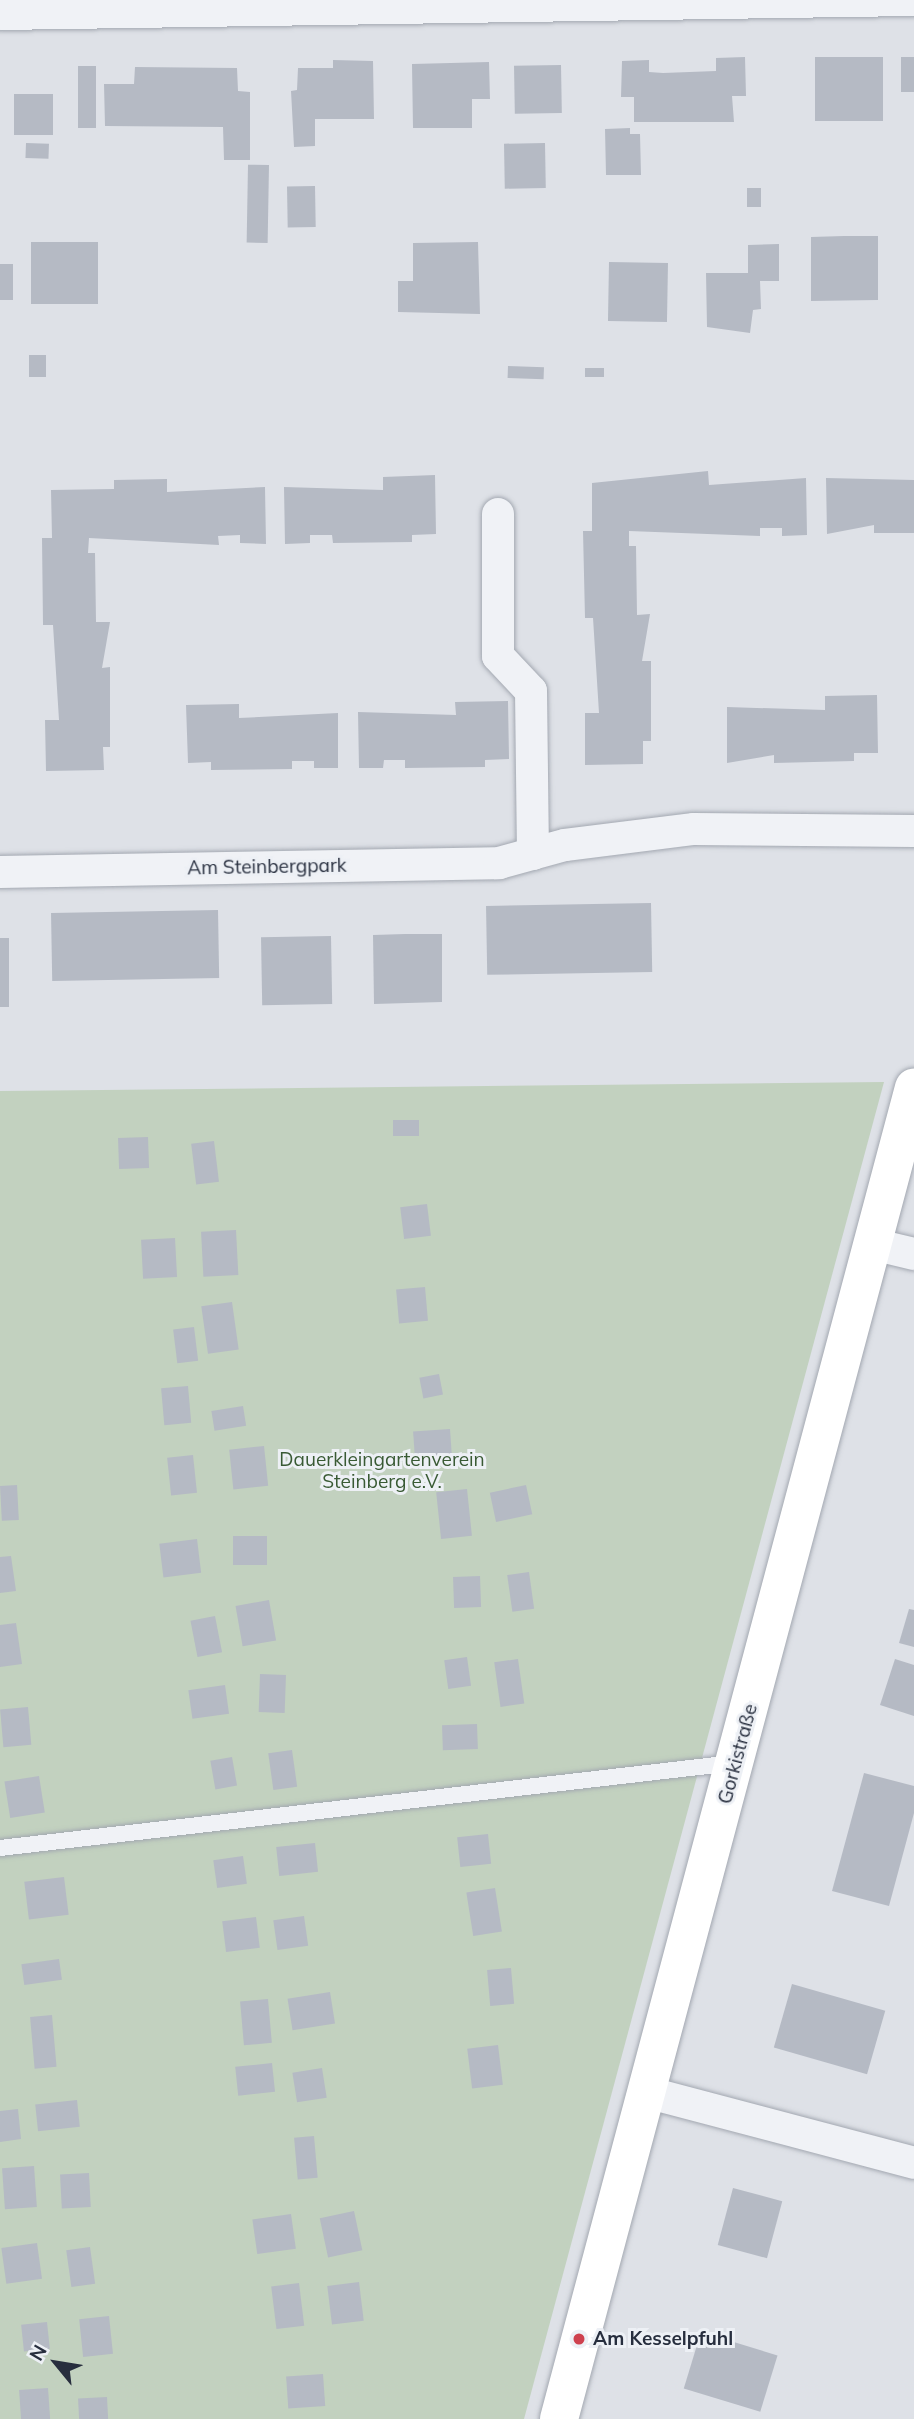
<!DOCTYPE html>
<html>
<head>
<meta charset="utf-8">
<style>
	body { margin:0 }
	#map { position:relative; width:914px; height:2419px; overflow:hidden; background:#dee1e7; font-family:Mulish,sans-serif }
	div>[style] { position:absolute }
	.green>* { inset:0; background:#c2d1bf }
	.building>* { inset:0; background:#b5bac4; transform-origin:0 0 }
	.roads { filter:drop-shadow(0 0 2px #a3a8b1) drop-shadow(0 0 2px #a3a8b1) }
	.lane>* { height:16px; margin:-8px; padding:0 8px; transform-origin:8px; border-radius:8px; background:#f0f2f6 }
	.street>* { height:32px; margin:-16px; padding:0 16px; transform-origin:16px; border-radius:16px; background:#f0f2f6 }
	.secondary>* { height:38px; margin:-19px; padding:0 19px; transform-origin:19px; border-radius:19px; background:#fff }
	.dots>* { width:19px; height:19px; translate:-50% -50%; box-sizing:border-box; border:4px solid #edf0f5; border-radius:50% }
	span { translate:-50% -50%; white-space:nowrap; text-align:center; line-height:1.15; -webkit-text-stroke:6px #edf0f5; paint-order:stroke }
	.street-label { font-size:19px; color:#272e3e }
	.park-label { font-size:19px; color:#395a34 }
	.poi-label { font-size:19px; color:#272e3e; font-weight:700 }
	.left { translate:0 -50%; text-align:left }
	.north { position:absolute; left:21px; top:2328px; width:70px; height:70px; -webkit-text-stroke:5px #edf0f5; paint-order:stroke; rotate:300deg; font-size:19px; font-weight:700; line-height:28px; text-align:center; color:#272e3e }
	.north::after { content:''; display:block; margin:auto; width:24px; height:32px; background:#272e3e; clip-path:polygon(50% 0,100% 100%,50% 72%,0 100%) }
</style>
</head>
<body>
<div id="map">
	<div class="green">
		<i style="clip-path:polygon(884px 1082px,524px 2419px,0 2419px,0 1091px)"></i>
	</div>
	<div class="building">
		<i style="clip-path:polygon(745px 57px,746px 96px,732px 96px,734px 122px,634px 122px,634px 97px,621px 97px,622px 61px,649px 60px,649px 72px,663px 73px,716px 71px,716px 58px)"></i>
		<i style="left:883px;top:57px;width:64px;height:68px;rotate:90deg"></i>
		<i style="left:901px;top:57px;width:13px;height:35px"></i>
		<i style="clip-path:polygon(333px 60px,373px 61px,374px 119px,315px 119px,315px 146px,294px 147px,291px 91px,297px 90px,298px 68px,333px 68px)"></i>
		<i style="clip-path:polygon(489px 62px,490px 99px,472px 99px,472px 128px,413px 128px,412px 64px)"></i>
		<i style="left:561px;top:65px;width:48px;height:47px;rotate:89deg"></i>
		<i style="left:78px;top:66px;width:18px;height:62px"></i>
		<i style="clip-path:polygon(135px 67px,237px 68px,238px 91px,250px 92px,250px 160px,224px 160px,223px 127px,105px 126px,104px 84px,134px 84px)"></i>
		<i style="left:14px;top:94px;width:39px;height:41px"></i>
		<i style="clip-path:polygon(630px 128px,630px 134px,640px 134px,641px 175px,606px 175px,605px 129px)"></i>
		<i style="left:26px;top:143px;width:23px;height:15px;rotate:2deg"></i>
		<i style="left:545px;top:143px;width:45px;height:41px;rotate:89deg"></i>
		<i style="left:269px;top:165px;width:78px;height:21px;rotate:91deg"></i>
		<i style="left:315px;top:186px;width:41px;height:28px;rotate:89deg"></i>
		<i style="left:761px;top:188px;width:19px;height:14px;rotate:90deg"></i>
		<i style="clip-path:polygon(844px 236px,878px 236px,878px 300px,811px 301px,811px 237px)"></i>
		<i style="left:31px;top:242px;width:67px;height:62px"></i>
		<i style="clip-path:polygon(478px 242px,480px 314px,398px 312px,398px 281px,413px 281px,413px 243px)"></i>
		<i style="clip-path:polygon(779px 244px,779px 281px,760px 281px,761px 309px,753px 310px,750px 333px,707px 327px,706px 273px,748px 273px,748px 245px)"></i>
		<i style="left:609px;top:262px;width:59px;height:59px;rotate:1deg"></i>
		<i style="left:0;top:264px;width:13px;height:36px"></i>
		<i style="left:46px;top:355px;width:22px;height:17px;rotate:90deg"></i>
		<i style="left:508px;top:366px;width:36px;height:12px;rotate:2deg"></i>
		<i style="left:585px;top:368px;width:19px;height:9px"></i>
		<i style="clip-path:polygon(708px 471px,709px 485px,806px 478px,807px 535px,782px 536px,782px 528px,760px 528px,760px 536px,629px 531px,629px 546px,636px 546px,637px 615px,650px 614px,642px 661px,651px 661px,651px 741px,643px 741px,643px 764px,585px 765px,585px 713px,599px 713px,593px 618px,585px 618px,583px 531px,592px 531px,592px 483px)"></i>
		<i style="clip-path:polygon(435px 475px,436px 534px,412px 535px,412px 542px,333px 543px,332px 535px,310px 535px,310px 543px,285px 544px,284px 487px,383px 490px,383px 477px)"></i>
		<i style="clip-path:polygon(826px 478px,914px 480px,914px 533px,874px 533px,874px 525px,827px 534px)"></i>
		<i style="clip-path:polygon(167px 479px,167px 492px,265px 487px,266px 544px,240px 543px,240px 535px,218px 536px,219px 545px,89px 538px,88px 553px,95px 553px,96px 622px,110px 622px,102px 668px,110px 667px,110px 747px,103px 747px,104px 770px,46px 771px,45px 720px,59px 720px,53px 625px,43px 625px,42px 538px,52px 538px,51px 490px,114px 489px,114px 480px)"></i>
		<i style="clip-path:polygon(877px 695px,878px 753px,854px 753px,854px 761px,774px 763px,774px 755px,727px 763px,727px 707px,825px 710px,825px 696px)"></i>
		<i style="clip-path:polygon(508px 701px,509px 759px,485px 760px,485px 767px,405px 768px,405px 760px,384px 760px,383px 768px,359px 768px,358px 712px,456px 715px,455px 702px)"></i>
		<i style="clip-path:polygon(239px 704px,239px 718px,338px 713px,338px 768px,314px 768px,314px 761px,292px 761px,292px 769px,211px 770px,211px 762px,188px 763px,186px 705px)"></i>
		<i style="left:651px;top:903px;width:69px;height:165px;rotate:89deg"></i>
		<i style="left:218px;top:910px;width:68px;height:167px;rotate:89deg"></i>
		<i style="clip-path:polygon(405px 934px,442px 934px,442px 1002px,374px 1004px,373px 935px)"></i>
		<i style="left:331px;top:936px;width:68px;height:70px;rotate:89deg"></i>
		<i style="left:0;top:938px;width:9px;height:69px"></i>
		<i style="left:393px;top:1120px;width:26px;height:16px"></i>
		<i style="left:148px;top:1137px;width:31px;height:30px;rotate:88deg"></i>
		<i style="left:214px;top:1141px;width:41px;height:23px;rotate:83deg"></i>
		<i style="left:427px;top:1204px;width:32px;height:27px;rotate:83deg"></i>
		<i style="left:236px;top:1230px;width:45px;height:35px;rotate:87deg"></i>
		<i style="left:175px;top:1238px;width:39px;height:34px;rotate:87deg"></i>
		<i style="left:425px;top:1287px;width:34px;height:29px;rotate:85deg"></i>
		<i style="left:232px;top:1302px;width:48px;height:31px;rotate:82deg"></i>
		<i style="left:194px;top:1327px;width:34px;height:21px;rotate:83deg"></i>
		<i style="left:439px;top:1374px;width:21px;height:20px;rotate:79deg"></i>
		<i style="left:188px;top:1386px;width:37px;height:27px;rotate:85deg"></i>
		<i style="left:243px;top:1406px;width:20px;height:32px;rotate:81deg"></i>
		<i style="left:450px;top:1429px;width:29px;height:37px;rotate:86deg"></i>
		<i style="left:264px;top:1446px;width:40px;height:35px;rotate:84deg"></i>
		<i style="left:193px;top:1455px;width:38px;height:26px;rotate:84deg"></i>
		<i style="left:17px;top:1485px;width:35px;height:17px;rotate:87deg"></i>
		<i style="left:526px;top:1485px;width:30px;height:37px;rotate:78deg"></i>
		<i style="left:467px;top:1489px;width:47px;height:31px;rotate:84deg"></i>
		<i style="left:267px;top:1536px;width:29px;height:34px;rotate:90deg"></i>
		<i style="left:197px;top:1539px;width:34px;height:38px;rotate:83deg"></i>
		<i style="clip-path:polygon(11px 1556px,16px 1591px,0 1593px,0 1557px)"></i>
		<i style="left:529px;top:1572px;width:37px;height:22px;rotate:82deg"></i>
		<i style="left:480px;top:1576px;width:31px;height:27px;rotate:88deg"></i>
		<i style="left:269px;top:1600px;width:41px;height:34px;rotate:80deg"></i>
		<i style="clip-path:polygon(909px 1609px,914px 1610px,914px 1647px,899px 1643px)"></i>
		<i style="left:215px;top:1616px;width:37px;height:25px;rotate:79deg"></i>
		<i style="clip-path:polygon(16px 1623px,22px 1664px,0 1667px,0 1625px)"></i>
		<i style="left:467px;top:1657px;width:29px;height:23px;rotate:82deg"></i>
		<i style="left:518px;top:1659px;width:45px;height:24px;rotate:82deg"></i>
		<i style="clip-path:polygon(895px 1659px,914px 1665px,914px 1716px,880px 1705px)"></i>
		<i style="left:260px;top:1674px;width:26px;height:38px;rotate:2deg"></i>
		<i style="left:225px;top:1685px;width:29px;height:37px;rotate:82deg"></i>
		<i style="left:28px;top:1707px;width:38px;height:28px;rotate:85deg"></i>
		<i style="left:477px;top:1724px;width:25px;height:35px;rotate:88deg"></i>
		<i style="left:292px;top:1750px;width:37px;height:24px;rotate:82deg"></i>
		<i style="left:232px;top:1757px;width:29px;height:22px;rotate:80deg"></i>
		<i style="clip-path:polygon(864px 1773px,914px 1786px,914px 1813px,889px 1906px,832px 1891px)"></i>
		<i style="left:39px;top:1776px;width:37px;height:35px;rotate:81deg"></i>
		<i style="left:488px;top:1834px;width:30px;height:31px;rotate:84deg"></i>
		<i style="left:315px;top:1843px;width:29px;height:39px;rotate:84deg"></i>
		<i style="left:243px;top:1856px;width:28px;height:30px;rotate:82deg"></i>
		<i style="left:64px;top:1877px;width:38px;height:40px;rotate:83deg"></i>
		<i style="left:495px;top:1888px;width:44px;height:29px;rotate:81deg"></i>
		<i style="left:304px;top:1916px;width:30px;height:31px;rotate:82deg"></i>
		<i style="left:256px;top:1917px;width:31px;height:34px;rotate:83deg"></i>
		<i style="left:59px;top:1959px;width:21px;height:38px;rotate:82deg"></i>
		<i style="left:511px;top:1968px;width:36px;height:24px;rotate:85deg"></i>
		<i style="left:792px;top:1984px;width:97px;height:66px;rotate:16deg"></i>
		<i style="left:330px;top:1992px;width:32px;height:43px;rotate:81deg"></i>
		<i style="left:268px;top:1999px;width:44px;height:28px;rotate:85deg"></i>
		<i style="left:52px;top:2015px;width:52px;height:22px;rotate:85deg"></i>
		<i style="left:498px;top:2045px;width:40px;height:31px;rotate:83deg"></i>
		<i style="left:272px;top:2063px;width:29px;height:37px;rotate:84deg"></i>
		<i style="left:322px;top:2068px;width:30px;height:30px;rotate:81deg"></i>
		<i style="left:77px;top:2100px;width:27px;height:42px;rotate:84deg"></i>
		<i style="clip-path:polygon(18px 2109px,21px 2139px,0 2142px,0 2111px)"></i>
		<i style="left:314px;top:2136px;width:42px;height:20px;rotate:85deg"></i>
		<i style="left:34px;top:2166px;width:41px;height:32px;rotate:86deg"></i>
		<i style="left:89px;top:2173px;width:34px;height:29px;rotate:87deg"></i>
		<i style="left:733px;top:2188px;width:51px;height:59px;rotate:15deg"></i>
		<i style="left:354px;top:2211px;width:40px;height:35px;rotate:78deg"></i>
		<i style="left:291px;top:2214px;width:35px;height:39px;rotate:82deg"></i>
		<i style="left:37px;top:2243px;width:36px;height:36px;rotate:82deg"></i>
		<i style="left:90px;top:2247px;width:37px;height:24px;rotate:82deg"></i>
		<i style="left:359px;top:2282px;width:39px;height:32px;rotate:83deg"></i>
		<i style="left:299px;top:2283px;width:43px;height:28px;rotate:83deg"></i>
		<i style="left:109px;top:2316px;width:38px;height:30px;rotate:84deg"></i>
		<i style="left:47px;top:2322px;width:27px;height:26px;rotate:84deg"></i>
		<i style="left:701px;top:2332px;width:80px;height:59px;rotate:17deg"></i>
		<i style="left:323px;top:2374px;width:32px;height:37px;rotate:86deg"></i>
		<i style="left:48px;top:2388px;width:31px;height:29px;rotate:86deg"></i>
		<i style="left:107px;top:2397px;width:22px;height:29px;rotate:87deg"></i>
	</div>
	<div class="roads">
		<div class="lane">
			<i style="left:0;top:1848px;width:738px;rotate:-6.61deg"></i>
		</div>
		<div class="street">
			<i style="left:0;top:14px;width:914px;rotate:-0.88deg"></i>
			<i style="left:498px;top:514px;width:142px;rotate:90deg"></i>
			<i style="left:498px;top:656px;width:48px;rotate:46.7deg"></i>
			<i style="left:531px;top:691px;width:163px;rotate:89.3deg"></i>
			<i style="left:0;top:872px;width:499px;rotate:-1deg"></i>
			<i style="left:499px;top:863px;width:68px;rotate:-15.3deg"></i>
			<i style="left:565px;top:845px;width:130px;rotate:-7.1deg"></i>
			<i style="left:694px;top:829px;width:220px;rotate:0.5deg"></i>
			<i style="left:872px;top:1244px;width:43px;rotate:13.4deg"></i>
			<i style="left:646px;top:2092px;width:277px;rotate:14.8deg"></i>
		</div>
		<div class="secondary">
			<i style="left:559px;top:2419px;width:1378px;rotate:-75.07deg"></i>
		</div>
	</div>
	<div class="dots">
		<i style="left:579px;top:2339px;background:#ce414e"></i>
	</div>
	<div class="street-label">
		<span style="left:267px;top:867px;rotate:-1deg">Am Steinbergpark</span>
		<span style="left:738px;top:1754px;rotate:-75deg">Gorkistraße</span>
	</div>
	<div class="park-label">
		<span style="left:382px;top:1471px">Dauerkleingartenverein<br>Steinberg e.V.</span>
	</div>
	<div class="poi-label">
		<span class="left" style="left:593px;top:2339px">Am Kesselpfuhl</span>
	</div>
	<div class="north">N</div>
</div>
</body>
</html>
